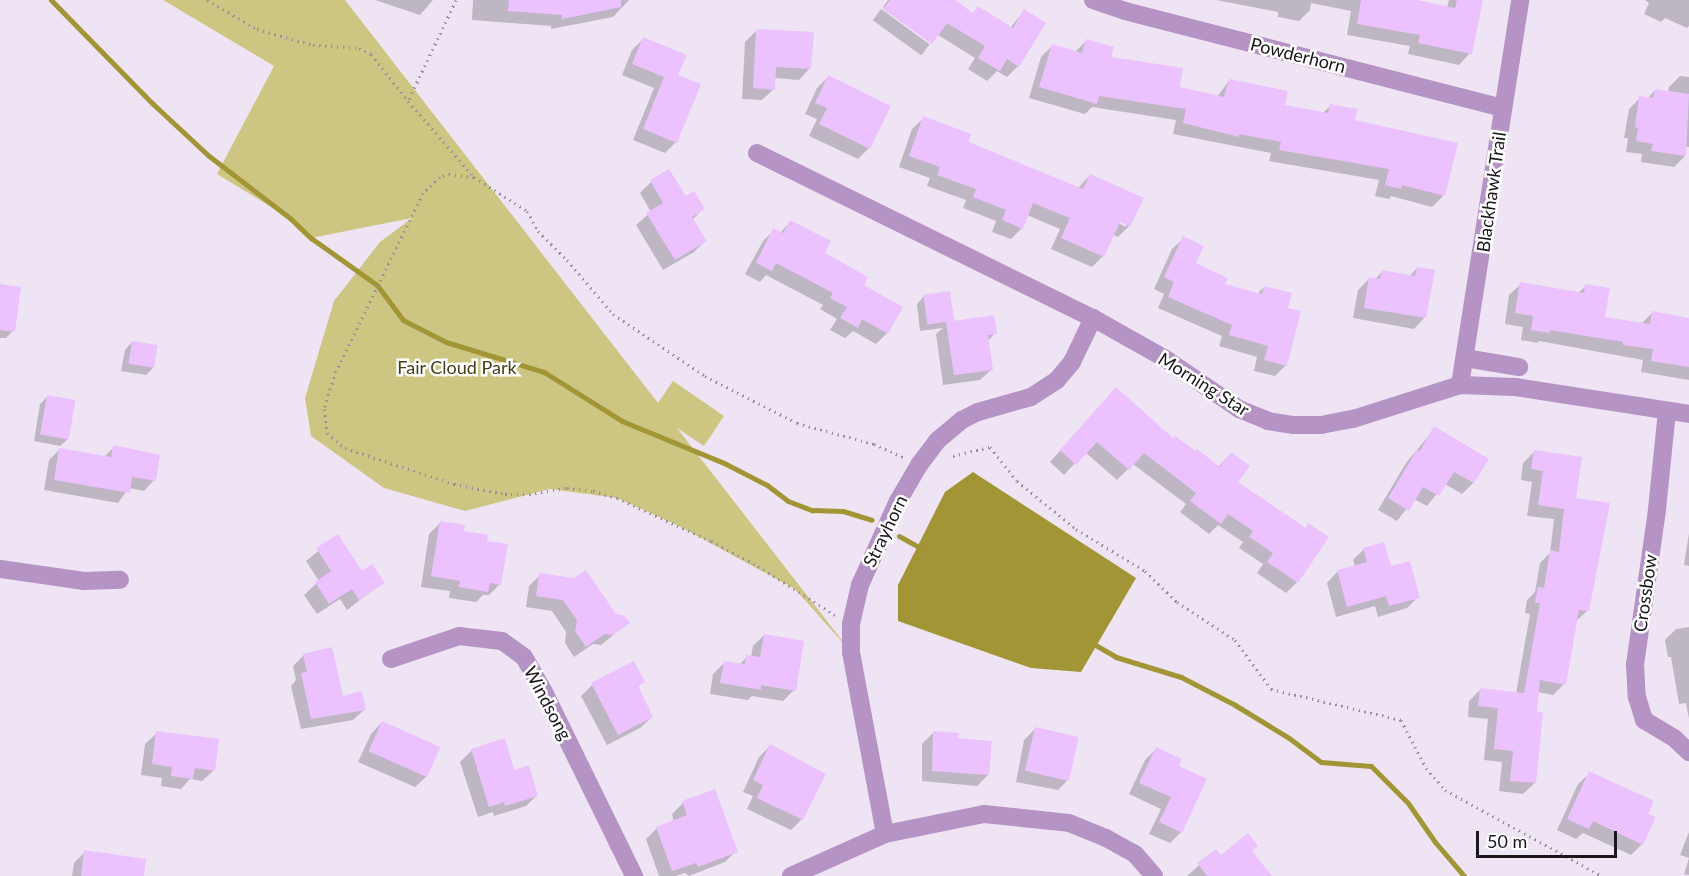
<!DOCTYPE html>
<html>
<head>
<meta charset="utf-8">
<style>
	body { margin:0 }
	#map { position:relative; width:1689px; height:876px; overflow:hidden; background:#efe4f4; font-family:Lato,sans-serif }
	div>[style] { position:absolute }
	.green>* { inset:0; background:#cdc582 }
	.water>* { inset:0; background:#a19535 }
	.shadow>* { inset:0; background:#0003; transform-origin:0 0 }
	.stream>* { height:5px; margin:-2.5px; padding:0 2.5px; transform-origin:2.5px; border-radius:2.5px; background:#a19535 }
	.building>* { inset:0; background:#ebc2fe; transform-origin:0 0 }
	.path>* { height:3px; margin-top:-1.5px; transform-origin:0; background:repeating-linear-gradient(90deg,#98909c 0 1.5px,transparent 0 6px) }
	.street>* { height:18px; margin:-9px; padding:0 9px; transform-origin:9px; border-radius:9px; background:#b593c4 }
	span { translate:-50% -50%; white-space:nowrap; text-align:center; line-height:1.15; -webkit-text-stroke:5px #fff; paint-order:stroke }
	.street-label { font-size:18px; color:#1a161c }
	.park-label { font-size:18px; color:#433e16 }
	.scale { position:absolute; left:1476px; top:831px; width:141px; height:27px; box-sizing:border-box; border:3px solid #1a161c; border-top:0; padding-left:8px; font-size:18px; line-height:21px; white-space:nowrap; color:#1a161c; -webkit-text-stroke:4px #fff; paint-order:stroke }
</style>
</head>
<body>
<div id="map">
	<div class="green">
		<i style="clip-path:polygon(163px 0,345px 0,658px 403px,673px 381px,724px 416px,704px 446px,677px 428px,851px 652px,795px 589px,679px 526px,617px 498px,550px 489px,465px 511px,384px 488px,311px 436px,305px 398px,334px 301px,380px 242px,412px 218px,311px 238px,291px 219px,217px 174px,274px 66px)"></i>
	</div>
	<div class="water">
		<i style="clip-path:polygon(973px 472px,1136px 578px,1081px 672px,1031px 668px,898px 621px,898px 585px,945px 492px)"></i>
	</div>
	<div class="shadow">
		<i style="clip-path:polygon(375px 0,433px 0,420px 15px)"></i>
		<i style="clip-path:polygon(473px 0,629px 0,613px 17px,551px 29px,551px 26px,472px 20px)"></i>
		<i style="clip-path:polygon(888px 0,953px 0,972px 14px,978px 8px,1010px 28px,1024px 11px,1018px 66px,1007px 77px,997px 71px,987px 81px,968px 69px,975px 58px,938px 35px,931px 41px,883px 7px)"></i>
		<i style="clip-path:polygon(1216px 0,1416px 0,1447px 8px,1449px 0,1481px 0,1470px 53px,1459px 65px,1408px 54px,1410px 46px,1347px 35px,1351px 11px,1311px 3px,1310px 10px,1299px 21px,1278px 17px,1278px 12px)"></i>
		<i style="clip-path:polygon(1645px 0,1689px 0,1689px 26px,1687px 28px,1665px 18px,1661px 22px,1644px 14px,1649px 3px)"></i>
		<i style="left:881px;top:9px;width:60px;height:14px;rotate:36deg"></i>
		<i style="clip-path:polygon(757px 30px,810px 68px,799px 80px,774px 78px,774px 89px,762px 100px,742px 99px,745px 42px)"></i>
		<i style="clip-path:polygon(643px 39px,676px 76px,676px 142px,665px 153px,633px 140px,654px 88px,622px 75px,632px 50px)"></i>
		<i style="clip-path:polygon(1086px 41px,1109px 58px,1178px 88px,1217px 97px,1229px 81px,1283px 106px,1323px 113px,1330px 106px,1353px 121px,1443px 196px,1432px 207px,1391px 196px,1389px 199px,1375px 196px,1379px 180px,1269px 161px,1271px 153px,1173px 134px,1176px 120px,1092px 107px,1085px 114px,1029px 98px,1041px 57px,1052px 46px,1075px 52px)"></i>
		<i style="clip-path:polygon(1680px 76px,1689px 77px,1689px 147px,1686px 147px,1685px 156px,1674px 167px,1641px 162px,1642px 154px,1626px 152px,1628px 138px,1624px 138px,1629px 109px,1640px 98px,1647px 99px,1655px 90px,1668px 92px,1669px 87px)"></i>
		<i style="clip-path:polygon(828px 77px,869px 148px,858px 159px,809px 136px,817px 119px,805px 114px,817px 88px)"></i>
		<i style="clip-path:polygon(evenodd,924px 118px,967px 143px,1078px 188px,1090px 175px,1129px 226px,1118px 237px,1113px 235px,1103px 256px,1092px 267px,1051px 249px,1060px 229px,1027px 215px,1022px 228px,1011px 239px,992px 232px,996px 221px,963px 208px,966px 200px,927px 186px,930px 178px,899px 167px,912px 129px,924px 118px,1113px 218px,1126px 223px,1126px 227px,1112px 220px,1113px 218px)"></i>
		<i style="clip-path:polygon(651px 182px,703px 209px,692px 220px,705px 241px,694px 252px,663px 270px,636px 225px,651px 212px,640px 193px)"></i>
		<i style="clip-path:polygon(790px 222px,823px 254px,862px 285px,887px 333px,876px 344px,853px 331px,845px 338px,830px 330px,837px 319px,820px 309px,823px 305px,766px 275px,760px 282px,745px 274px,763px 241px,774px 230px,780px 233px)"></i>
		<i style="clip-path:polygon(1184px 238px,1194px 264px,1222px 285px,1257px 294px,1264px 287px,1286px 309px,1286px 365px,1275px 376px,1254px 371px,1257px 357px,1219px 346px,1222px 336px,1158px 308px,1164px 294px,1154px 289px,1172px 249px)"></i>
		<i style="clip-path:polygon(1417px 268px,1425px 317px,1414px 329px,1353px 318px,1358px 290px,1369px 279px,1374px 280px,1382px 272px,1409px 277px)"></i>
		<i style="clip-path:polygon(1521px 284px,1578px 293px,1586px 286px,1603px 318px,1641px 324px,1652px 313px,1689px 319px,1689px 380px,1641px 372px,1643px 360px,1539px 341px,1537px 343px,1521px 340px,1523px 327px,1505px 324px,1509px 295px)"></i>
		<i style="clip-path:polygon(0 286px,13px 331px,6px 338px,0 338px)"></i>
		<i style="clip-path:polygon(924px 296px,952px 320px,949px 323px,995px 333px,988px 341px,992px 369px,980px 380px,943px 385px,936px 334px,943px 328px,920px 331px,917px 304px)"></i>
		<i style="clip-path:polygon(132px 342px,153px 368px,146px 375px,121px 371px,125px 350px)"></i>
		<i style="clip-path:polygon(48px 396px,68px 439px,60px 446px,34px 441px,40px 404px)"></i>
		<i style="clip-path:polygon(1105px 400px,1218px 467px,1231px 454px,1236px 482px,1305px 529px,1309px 525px,1297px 582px,1286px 593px,1257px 573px,1263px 564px,1239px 548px,1243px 542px,1218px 525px,1209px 534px,1180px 512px,1186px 504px,1133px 464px,1117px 480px,1085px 452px,1064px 475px,1050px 462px)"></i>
		<i style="clip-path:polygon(1435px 428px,1487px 459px,1473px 483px,1462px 494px,1445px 484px,1427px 506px,1414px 499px,1397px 521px,1378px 510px,1406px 463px)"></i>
		<i style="clip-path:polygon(114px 447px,154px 480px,144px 491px,129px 488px,118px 503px,44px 490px,49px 460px,60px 449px,104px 457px)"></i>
		<i style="clip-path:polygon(1534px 452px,1574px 499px,1587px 611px,1575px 622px,1564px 684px,1553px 695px,1537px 692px,1535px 783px,1523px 794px,1499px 791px,1502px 762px,1484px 760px,1488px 719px,1468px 717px,1469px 701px,1480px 690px,1516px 694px,1530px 614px,1525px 613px,1527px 600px,1535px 592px,1540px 563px,1550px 553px,1554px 519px,1527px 516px,1532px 482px,1521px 480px,1523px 463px)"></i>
		<i style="clip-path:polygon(440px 523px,485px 542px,500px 584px,489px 595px,483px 595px,476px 602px,449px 598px,450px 591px,421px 587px,429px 534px)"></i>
		<i style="clip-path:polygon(1689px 533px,1689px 566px,1684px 565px)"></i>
		<i style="clip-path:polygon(337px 536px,362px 573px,383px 582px,347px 610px,340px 599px,317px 614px,304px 595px,319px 581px,306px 561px)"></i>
		<i style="clip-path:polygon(1364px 549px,1389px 568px,1418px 597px,1407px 608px,1378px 617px,1375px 606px,1336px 617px,1327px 583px,1338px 571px,1355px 567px,1353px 560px)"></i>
		<i style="clip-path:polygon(540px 575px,615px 615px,628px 623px,601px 645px,593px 644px,574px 657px,565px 643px,566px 632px,552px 611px,526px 607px,529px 586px)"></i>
		<i style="clip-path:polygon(1689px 627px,1689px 719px,1686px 703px,1679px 704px,1671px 657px,1668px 657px,1665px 640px,1676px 629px)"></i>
		<i style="clip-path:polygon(764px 635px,794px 690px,783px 701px,752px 696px,748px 700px,710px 694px,713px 674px,725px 662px,739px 665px,747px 657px,751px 657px,753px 646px)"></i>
		<i style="clip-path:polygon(304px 655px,341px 697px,365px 709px,353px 720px,301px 729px,291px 686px,296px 680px,293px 666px)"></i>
		<i style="clip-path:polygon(643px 682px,637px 688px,652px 717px,640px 728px,607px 745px,581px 696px,592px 685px)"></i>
		<i style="clip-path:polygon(382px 722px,427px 776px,415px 787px,358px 762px,371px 734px)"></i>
		<i style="clip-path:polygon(1035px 729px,1069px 779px,1058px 790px,1016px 782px,1024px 740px)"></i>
		<i style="clip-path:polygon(157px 733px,214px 770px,202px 781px,190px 779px,181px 789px,161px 786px,162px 778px,141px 775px,145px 744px)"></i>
		<i style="clip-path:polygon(933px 733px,956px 740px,988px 775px,977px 786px,922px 781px,922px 744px)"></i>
		<i style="clip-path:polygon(504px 740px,513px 772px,537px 795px,526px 806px,494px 816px,493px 812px,478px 817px,460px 762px,471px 751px)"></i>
		<i style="clip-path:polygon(770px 746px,802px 819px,791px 830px,747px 809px,753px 796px,743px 792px,759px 757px)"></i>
		<i style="clip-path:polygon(1156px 749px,1177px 767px,1181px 832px,1170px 843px,1149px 834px,1161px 809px,1129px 794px,1145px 760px)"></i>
		<i style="clip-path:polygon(1590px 773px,1646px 815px,1642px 844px,1631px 855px,1583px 833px,1576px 839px,1557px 830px,1578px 784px)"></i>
		<i style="clip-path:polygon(683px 803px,736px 851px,725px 862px,689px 876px,685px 873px,676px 876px,659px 876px,646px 839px,657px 828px,674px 822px,672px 814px)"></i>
		<i style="clip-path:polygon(1689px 832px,1689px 875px,1684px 874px,1689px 858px,1680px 855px)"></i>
		<i style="clip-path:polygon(1215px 851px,1220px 857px,1251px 851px,1271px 876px,1187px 876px)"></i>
		<i style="clip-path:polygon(85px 852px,142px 876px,72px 876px,74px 863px)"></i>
	</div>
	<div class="stream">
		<i style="left:51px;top:0;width:146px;rotate:45.6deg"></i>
		<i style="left:153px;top:104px;width:76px;rotate:42.9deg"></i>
		<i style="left:209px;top:156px;width:103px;rotate:37.5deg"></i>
		<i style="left:291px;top:219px;width:28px;rotate:44deg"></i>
		<i style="left:311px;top:238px;width:81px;rotate:35.5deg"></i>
		<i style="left:377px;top:285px;width:44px;rotate:53.4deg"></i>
		<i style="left:403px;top:320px;width:48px;rotate:27.1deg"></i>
		<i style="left:446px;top:342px;width:102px;rotate:17deg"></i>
		<i style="left:544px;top:372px;width:92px;rotate:32.1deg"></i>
		<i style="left:622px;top:421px;width:110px;rotate:22.4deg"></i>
		<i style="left:724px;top:463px;width:48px;rotate:27.1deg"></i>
		<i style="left:767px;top:485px;width:26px;rotate:37deg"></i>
		<i style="left:788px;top:501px;width:26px;rotate:21deg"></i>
		<i style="left:812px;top:510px;width:31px;rotate:2deg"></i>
		<i style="left:843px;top:511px;width:30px;rotate:17deg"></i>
		<i style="left:899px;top:536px;width:26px;rotate:29deg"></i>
		<i style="left:1092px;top:643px;width:28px;rotate:30deg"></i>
		<i style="left:1116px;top:657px;width:68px;rotate:17.1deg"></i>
		<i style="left:1181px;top:677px;width:61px;rotate:27.4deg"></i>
		<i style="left:1235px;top:705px;width:63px;rotate:31.4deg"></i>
		<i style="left:1289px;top:738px;width:40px;rotate:37deg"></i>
		<i style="left:1321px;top:762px;width:50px;rotate:4.6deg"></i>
		<i style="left:1371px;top:766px;width:52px;rotate:45deg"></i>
		<i style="left:1408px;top:803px;width:47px;rotate:55.3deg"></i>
		<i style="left:1435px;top:842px;width:45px;rotate:49.5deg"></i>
	</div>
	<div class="building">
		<i style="clip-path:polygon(509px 0,621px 0,621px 7px,562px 19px,562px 15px,508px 11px)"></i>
		<i style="clip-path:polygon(890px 0,955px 0,973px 13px,978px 6px,1013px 28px,1024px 9px,1046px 23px,1019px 67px,1007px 59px,1000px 71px,978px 58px,985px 46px,947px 23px,932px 44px,883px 9px)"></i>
		<i style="clip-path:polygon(1361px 0,1417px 0,1455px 8px,1457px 0,1483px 0,1472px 54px,1418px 43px,1420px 35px,1357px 24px)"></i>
		<i style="clip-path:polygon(756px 29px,814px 32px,811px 69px,776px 67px,775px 90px,753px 88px)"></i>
		<i style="clip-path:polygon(643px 37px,687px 55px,678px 75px,701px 84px,677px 143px,643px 129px,664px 77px,632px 64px)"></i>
		<i style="clip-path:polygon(1086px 39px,1114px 47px,1111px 57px,1183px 68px,1180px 87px,1224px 97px,1229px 79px,1288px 91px,1285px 105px,1328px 113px,1330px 104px,1358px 109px,1355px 120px,1458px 143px,1445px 196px,1402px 185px,1401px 189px,1385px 185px,1389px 169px,1279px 150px,1281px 142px,1239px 134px,1239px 137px,1183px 123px,1186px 109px,1099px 96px,1097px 104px,1039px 87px,1052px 44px,1082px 53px)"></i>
		<i style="clip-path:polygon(828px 75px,891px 106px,870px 149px,819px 124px,827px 108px,815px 103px)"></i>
		<i style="clip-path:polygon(1655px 89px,1689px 94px,1686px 156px,1651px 151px,1653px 144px,1636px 141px,1638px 128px,1635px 127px,1639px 96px,1653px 98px)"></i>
		<i style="clip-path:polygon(923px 116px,971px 134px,969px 142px,1083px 189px,1090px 174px,1144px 198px,1130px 227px,1120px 222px,1104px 257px,1061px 238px,1070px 218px,1033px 203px,1023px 229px,1002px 220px,1006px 210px,973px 197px,976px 189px,937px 175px,940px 167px,909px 156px)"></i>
		<i style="clip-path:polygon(669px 169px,686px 196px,694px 191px,705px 209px,692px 217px,707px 241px,675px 260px,646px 213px,663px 203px,650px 180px)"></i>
		<i style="clip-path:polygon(790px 220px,831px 241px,825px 253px,868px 277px,864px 285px,903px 307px,888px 334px,862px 319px,858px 328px,840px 318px,847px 307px,830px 298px,833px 293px,776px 263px,772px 271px,756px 263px,773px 228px,783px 233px)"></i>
		<i style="clip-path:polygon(1183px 236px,1204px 246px,1196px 263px,1228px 278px,1225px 284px,1262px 294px,1264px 286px,1292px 293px,1288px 308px,1301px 311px,1287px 366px,1264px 360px,1268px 346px,1229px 335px,1232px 325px,1168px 297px,1174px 282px,1164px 277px)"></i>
		<i style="clip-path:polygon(1417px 267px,1435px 270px,1426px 318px,1364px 308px,1369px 277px,1380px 279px,1382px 270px,1415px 276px)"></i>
		<i style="clip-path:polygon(1520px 282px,1584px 293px,1585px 284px,1610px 288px,1605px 317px,1650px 324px,1652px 311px,1689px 318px,1689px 367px,1651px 361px,1653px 349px,1623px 345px,1623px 342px,1550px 330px,1550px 333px,1531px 330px,1533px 316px,1515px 313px)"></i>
		<i style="clip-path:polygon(0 284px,21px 287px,15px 332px,0 330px)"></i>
		<i style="left:950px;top:291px;width:30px;height:27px;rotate:82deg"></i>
		<i style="clip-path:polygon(994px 315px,997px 334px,988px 335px,993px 370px,954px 375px,946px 322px)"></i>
		<i style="left:132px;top:341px;width:26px;height:23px;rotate:9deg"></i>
		<i style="clip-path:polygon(1116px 387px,1173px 438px,1175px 436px,1196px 451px,1197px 449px,1220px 467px,1231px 452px,1250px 466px,1238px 482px,1306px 528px,1308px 523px,1329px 537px,1298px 583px,1267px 562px,1273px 553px,1249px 537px,1253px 531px,1228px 514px,1221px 524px,1190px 501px,1196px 493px,1144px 453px,1129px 470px,1097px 442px,1076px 465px,1060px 450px)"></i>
		<i style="left:47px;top:395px;width:29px;height:40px;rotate:10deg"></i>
		<i style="clip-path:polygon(1434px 426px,1489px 459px,1474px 483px,1454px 472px,1439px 496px,1423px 487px,1409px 511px,1388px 498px,1417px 450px,1420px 451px)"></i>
		<i style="clip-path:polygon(113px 445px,160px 455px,156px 481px,132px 477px,130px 493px,54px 480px,59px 448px,111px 457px)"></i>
		<i style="clip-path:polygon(1534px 450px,1582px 457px,1576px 498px,1610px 503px,1589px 611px,1579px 610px,1566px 685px,1540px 680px,1537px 712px,1543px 712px,1536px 783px,1510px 781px,1513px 751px,1494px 749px,1498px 708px,1478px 706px,1480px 688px,1524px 693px,1540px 603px,1535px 603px,1538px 587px,1544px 588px,1550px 550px,1559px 552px,1564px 509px,1538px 505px,1543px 471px,1531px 469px)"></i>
		<i style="clip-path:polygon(440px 521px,465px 525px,464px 531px,488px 535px,487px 541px,508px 544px,501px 585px,490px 583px,488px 592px,459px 587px,460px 581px,431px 576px)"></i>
		<i style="clip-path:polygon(338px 534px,362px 571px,372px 564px,385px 583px,359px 600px,352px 589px,329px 604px,315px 582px,331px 571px,316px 548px)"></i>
		<i style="clip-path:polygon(1384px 542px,1391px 566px,1410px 561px,1420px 598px,1389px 606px,1386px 596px,1347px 607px,1337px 570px,1367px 562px,1363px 548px)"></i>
		<i style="clip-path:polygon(586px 570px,616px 614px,624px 615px,630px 623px,613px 635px,605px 634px,586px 647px,575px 631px,577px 620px,563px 600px,536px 596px,539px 573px,574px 578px)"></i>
		<i style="clip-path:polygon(764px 634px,804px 641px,796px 691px,761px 685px,761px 690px,720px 683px,724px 661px,745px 664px,746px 655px,760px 657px)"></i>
		<i style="clip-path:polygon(332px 647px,343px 696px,362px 691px,366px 710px,311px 719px,301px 673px,307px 672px,303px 654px)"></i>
		<i style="clip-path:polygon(634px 661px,645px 682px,638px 686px,653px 717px,618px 735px,591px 683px)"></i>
		<i style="left:382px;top:721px;width:64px;height:33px;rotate:24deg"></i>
		<i style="left:1035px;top:727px;width:45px;height:45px;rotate:13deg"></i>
		<i style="clip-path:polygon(156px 731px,219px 739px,215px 771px,195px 768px,193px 779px,171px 776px,172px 767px,152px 764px)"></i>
		<i style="clip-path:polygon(933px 731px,959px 733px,958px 738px,992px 741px,989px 775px,932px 771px)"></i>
		<i style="clip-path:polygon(505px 738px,514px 770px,529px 765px,538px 796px,505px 806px,504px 802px,489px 807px,471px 749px)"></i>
		<i style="clip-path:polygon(770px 744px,826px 774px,803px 820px,757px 798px,763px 785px,753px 780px)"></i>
		<i style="clip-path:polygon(1156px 747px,1182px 759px,1179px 766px,1207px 779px,1182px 833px,1159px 822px,1171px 797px,1139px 783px)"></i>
		<i style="clip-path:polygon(1589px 771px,1654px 801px,1648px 814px,1656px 817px,1643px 845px,1593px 821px,1589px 829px,1567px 819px)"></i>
		<i style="clip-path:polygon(715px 789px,738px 852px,698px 867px,696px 863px,672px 871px,656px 827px,687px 815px,682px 801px)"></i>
		<i style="clip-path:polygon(1248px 833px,1258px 846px,1252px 851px,1272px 876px,1207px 876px,1197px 863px,1216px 849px,1221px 855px)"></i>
		<i style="clip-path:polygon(84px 850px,146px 859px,144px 876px,81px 876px)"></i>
	</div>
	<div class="path">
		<i style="left:207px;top:0;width:58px;rotate:30.1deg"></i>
		<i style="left:257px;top:29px;width:58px;rotate:15.9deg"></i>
		<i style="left:313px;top:45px;width:46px;rotate:3.7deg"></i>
		<i style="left:359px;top:48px;width:13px;rotate:27deg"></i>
		<i style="left:371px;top:54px;width:60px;rotate:51.8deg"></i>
		<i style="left:456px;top:0;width:112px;rotate:115.4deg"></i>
		<i style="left:408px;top:101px;width:101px;rotate:49deg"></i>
		<i style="left:474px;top:177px;width:63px;rotate:32.7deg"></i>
		<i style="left:527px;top:211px;width:23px;rotate:61deg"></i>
		<i style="left:538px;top:231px;width:41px;rotate:45deg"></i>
		<i style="left:567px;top:260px;width:71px;rotate:49.6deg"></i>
		<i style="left:613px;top:314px;width:111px;rotate:34deg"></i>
		<i style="left:705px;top:376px;width:103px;rotate:27.1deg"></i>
		<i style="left:797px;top:423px;width:80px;rotate:15.3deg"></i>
		<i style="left:874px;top:444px;width:32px;rotate:24deg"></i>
		<i style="left:474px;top:177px;width:24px;rotate:-173deg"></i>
		<i style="left:450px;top:174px;width:10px;rotate:163deg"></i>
		<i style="left:440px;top:177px;width:23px;rotate:137deg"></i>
		<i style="left:423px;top:193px;width:198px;rotate:116deg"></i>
		<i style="left:336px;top:371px;width:40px;rotate:108deg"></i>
		<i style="left:324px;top:409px;width:24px;rotate:83deg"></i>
		<i style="left:327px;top:433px;width:23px;rotate:40deg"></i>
		<i style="left:345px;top:448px;width:115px;rotate:18.3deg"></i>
		<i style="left:454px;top:484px;width:52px;rotate:11.1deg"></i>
		<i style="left:505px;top:494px;width:24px"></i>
		<i style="left:529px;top:494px;width:38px;rotate:-9deg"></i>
		<i style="left:567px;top:488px;width:26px;rotate:7deg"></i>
		<i style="left:593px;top:491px;width:25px;rotate:16deg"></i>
		<i style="left:617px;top:498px;width:103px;rotate:24.6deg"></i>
		<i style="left:711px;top:541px;width:53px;rotate:28deg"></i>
		<i style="left:758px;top:566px;width:91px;rotate:32.5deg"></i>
		<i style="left:953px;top:456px;width:38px;rotate:-14deg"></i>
		<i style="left:990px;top:447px;width:43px;rotate:51.5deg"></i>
		<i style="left:1017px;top:481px;width:76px;rotate:39.1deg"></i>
		<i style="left:1076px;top:529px;width:81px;rotate:31.3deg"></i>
		<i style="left:1145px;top:571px;width:45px;rotate:44.1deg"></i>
		<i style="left:1177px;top:602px;width:69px;rotate:33.2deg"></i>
		<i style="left:1235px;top:640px;width:61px;rotate:53.7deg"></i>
		<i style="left:1271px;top:689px;width:134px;rotate:13.4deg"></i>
		<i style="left:1401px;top:720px;width:54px;rotate:62.5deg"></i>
		<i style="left:1426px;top:768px;width:29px;rotate:49deg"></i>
		<i style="left:1445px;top:790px;width:179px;rotate:28.7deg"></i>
	</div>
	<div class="street">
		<i style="left:1093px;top:0;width:34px;rotate:19deg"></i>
		<i style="left:1125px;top:11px;width:390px;rotate:14.4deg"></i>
		<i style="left:757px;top:153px;width:374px;rotate:26.2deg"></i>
		<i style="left:1093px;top:318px;width:81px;rotate:29.4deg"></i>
		<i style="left:1164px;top:358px;width:91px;rotate:34.2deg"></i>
		<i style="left:1239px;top:409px;width:31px;rotate:22deg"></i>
		<i style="left:1268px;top:421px;width:26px;rotate:9deg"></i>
		<i style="left:1294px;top:425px;width:27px"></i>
		<i style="left:1321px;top:425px;width:33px;rotate:-11deg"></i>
		<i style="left:1353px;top:419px;width:112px;rotate:-17.6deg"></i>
		<i style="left:1460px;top:385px;width:55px;rotate:2.1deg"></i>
		<i style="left:1515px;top:387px;width:176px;rotate:8.8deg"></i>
		<i style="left:1465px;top:358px;width:55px;rotate:9.5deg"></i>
		<i style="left:1460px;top:385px;width:390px;rotate:-81.1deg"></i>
		<i style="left:1667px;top:411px;width:100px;rotate:95.8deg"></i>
		<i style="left:1657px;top:510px;width:156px;rotate:98.1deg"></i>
		<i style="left:1635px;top:664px;width:33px;rotate:87deg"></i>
		<i style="left:1637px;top:697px;width:24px;rotate:73deg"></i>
		<i style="left:1644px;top:720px;width:35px;rotate:31deg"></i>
		<i style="left:1674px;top:738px;width:21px;rotate:43deg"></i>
		<i style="left:0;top:569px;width:85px;rotate:8.1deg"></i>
		<i style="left:84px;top:581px;width:36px;rotate:-2deg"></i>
		<i style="left:391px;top:659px;width:72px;rotate:-18.7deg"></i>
		<i style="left:459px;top:636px;width:43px;rotate:6.6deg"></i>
		<i style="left:502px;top:641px;width:27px;rotate:36deg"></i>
		<i style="left:524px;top:657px;width:40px;rotate:60.3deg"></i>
		<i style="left:544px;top:692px;width:205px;rotate:63.9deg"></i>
		<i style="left:885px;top:834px;width:185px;rotate:-100.6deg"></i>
		<i style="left:851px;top:652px;width:28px;rotate:-90deg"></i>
		<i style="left:851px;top:624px;width:40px;rotate:-77deg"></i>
		<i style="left:860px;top:585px;width:92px;rotate:-65.7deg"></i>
		<i style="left:898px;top:501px;width:42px;rotate:-59.7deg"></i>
		<i style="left:919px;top:465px;width:31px;rotate:-53deg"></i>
		<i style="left:938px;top:440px;width:31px;rotate:-40deg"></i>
		<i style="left:962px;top:420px;width:18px;rotate:-27deg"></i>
		<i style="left:978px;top:412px;width:55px;rotate:-15.8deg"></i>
		<i style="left:1031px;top:397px;width:31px;rotate:-33deg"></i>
		<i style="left:1057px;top:380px;width:23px;rotate:-50deg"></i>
		<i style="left:1072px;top:362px;width:49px;rotate:-64.5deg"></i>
		<i style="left:791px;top:876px;width:103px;rotate:-24.1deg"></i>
		<i style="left:885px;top:834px;width:101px;rotate:-11.4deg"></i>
		<i style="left:984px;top:814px;width:85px;rotate:6deg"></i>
		<i style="left:1069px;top:823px;width:40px;rotate:22deg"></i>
		<i style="left:1106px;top:838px;width:33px;rotate:29deg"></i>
		<i style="left:1135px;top:854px;width:29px;rotate:49deg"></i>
	</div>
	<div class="street-label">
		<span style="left:1298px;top:55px;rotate:14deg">Powderhorn</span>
		<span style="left:1491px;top:192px;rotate:-82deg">Blackhawk Trail</span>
		<span style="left:1204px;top:384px;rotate:32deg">Morning Star</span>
		<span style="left:885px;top:531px;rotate:-64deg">Strayhorn</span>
		<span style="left:1645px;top:593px;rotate:-82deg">Crossbow</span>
		<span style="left:548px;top:703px;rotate:62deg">Windsong</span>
	</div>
	<div class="park-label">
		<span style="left:457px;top:367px">Fair Cloud Park</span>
	</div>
	<div class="scale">50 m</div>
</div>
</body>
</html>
